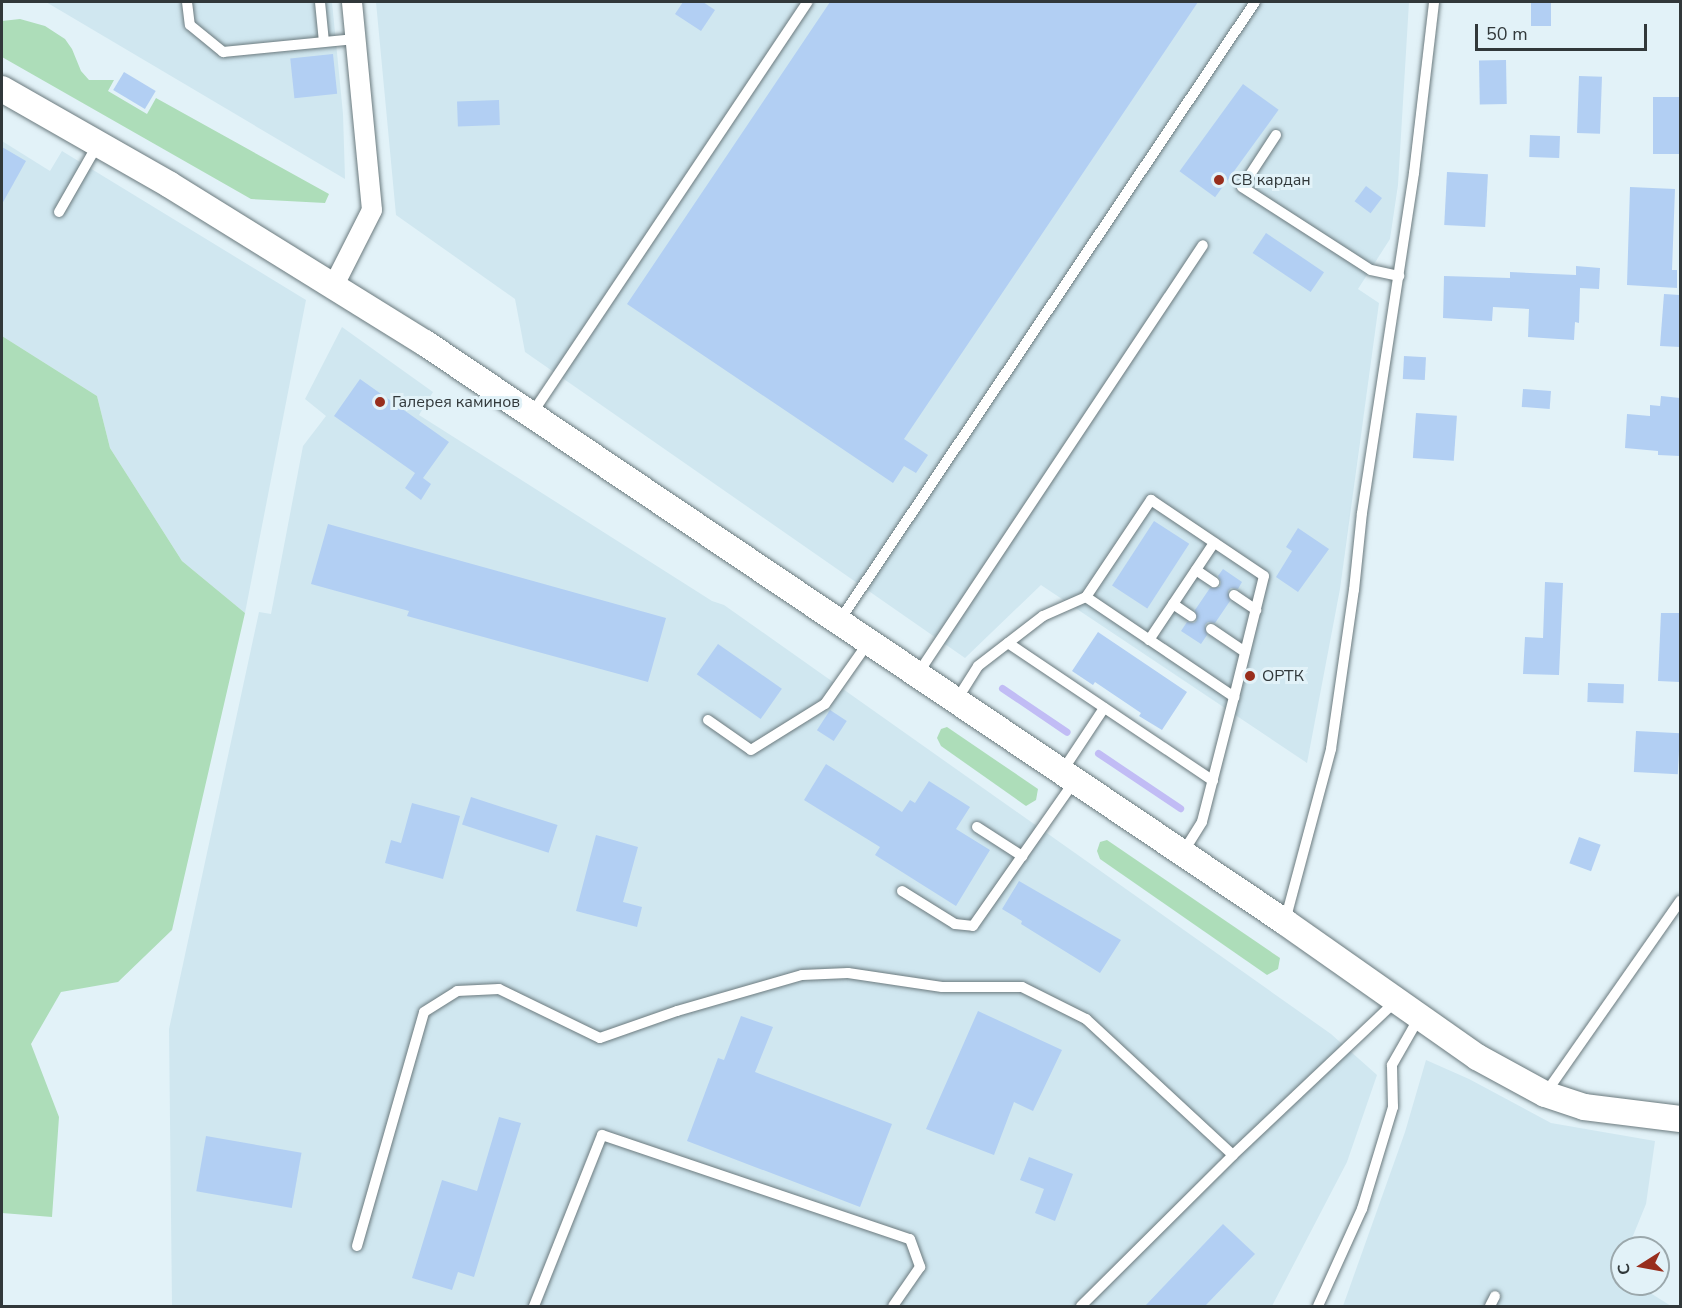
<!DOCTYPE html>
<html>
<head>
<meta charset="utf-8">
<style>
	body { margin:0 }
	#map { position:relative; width:1682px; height:1308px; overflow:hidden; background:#e2f2f8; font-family:"Nunito Sans",sans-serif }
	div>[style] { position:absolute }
	.built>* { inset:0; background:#d0e7f0 }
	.green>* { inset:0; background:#adddb9 }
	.stream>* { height:7px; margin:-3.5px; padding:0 3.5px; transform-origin:3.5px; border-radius:3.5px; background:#c1bcf5 }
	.building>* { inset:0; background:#b2cff3; transform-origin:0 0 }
	.roads { filter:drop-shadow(0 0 2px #6b7a7e) drop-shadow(0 0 2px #6b7a7e) }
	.service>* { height:10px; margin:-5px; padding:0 5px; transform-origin:5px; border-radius:5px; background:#fff }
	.minor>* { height:20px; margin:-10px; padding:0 10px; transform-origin:10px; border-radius:10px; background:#fff }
	.tertiary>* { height:26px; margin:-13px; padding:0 13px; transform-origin:13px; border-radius:13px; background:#fff }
	.dots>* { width:16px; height:16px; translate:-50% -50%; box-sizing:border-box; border:3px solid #e2f2f8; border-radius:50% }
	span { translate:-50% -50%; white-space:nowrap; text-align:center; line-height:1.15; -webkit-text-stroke:6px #e2f2f8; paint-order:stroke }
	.poi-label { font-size:16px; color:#31383a }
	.left { translate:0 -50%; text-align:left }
	.frame { position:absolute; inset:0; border:3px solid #31383a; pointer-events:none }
	.north { position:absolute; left:1610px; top:1236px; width:60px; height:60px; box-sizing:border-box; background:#e2f2f8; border:2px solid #9ba8ac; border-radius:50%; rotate:259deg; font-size:16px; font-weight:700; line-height:24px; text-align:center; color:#31383a }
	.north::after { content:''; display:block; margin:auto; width:21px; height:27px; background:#982e1d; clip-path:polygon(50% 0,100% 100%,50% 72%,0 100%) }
	.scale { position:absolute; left:1475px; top:24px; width:172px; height:27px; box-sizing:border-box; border:3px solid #31383a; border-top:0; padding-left:8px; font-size:18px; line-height:21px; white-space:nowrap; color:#31383a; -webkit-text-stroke:4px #e2f2f8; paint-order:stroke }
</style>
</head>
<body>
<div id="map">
	<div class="built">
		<i style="clip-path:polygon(46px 2px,332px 2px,343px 114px,345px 179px)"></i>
		<i style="clip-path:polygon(376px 2px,1409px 2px,1398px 185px,1390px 239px,1358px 289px,1379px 303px,1340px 589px,1307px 763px,1041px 585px,965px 658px,525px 352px,515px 299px,396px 215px)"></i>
		<i style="clip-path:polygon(2px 141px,50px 171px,62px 151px,306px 300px,245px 613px,182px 561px,110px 448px,97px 396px,2px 336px)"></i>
		<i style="clip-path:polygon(342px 327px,433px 392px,419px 415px,712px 601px,724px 605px,1331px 1034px,1377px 1075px,1347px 1162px,1272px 1306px,172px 1306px,169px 1029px,259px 612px,271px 614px,303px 446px,326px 416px,305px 399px)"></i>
		<i style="clip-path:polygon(1426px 1060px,1469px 1079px,1551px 1123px,1655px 1141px,1646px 1204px,1628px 1248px,1622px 1248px,1622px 1261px,1617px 1272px,1622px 1275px,1622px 1284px,1636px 1284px,1671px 1306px,1343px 1306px,1405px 1132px)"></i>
	</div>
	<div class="green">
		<i style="clip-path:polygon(20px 19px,45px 26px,65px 39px,72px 49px,81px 71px,89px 80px,114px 80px,108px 91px,147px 114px,156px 98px,329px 194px,325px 203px,251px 199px,2px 57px,2px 21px)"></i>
		<i style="clip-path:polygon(2px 336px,97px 396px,110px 448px,182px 561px,245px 613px,172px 930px,118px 982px,61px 992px,31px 1044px,59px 1117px,52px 1217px,2px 1213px)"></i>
		<i style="clip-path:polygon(947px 727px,1038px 789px,1036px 800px,1026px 806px,941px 746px,937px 738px,941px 729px)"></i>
		<i style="clip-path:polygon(1107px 840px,1280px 958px,1278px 969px,1267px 975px,1100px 859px,1097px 851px,1100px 842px)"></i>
	</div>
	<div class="stream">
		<i style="left:1002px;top:688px;width:78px;rotate:34.1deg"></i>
		<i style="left:1098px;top:753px;width:99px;rotate:33.9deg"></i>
	</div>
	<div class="building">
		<i style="clip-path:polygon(683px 2px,703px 2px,715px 10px,701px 31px,675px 14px)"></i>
		<i style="clip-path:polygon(830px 2px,1198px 2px,904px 439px,928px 455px,916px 473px,904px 466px,893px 483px,627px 304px)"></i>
		<i style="left:1531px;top:2px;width:20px;height:24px"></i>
		<i style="left:333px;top:54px;width:40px;height:43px;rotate:84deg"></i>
		<i style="left:1506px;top:60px;width:44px;height:27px;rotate:89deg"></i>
		<i style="left:124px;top:72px;width:37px;height:21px;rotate:31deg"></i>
		<i style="left:1579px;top:76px;width:23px;height:57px;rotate:2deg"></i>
		<i style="left:1243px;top:84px;width:44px;height:108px;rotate:36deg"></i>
		<i style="left:1653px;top:97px;width:27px;height:57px"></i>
		<i style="left:499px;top:100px;width:25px;height:42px;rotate:88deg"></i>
		<i style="left:1530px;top:135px;width:30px;height:22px;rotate:2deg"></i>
		<i style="clip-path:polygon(2px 147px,26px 161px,2px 204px)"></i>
		<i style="left:1447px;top:172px;width:41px;height:53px;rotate:3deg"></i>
		<i style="left:1366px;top:186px;width:20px;height:19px;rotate:37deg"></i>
		<i style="clip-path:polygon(1630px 187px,1675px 189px,1672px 270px,1677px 270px,1677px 288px,1627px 285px)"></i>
		<i style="left:1266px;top:233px;width:70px;height:24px;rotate:34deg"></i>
		<i style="clip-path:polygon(1576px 266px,1600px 268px,1599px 289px,1580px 288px,1579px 323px,1575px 322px,1574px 340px,1528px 337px,1529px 309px,1493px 307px,1492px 321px,1443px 318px,1444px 276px,1510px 278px,1510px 272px,1576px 275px)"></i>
		<i style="clip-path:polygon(1664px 294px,1680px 295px,1680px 347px,1660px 346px)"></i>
		<i style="left:1404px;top:356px;width:22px;height:23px;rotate:3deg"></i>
		<i style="clip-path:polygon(360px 379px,449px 442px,423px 478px,431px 484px,421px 500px,405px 488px,415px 473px,334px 416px)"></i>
		<i style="left:1523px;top:389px;width:28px;height:18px;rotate:4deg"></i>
		<i style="clip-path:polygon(1661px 396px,1680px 398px,1680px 456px,1658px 455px,1658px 451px,1625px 448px,1627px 414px,1650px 416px,1650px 405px,1660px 406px)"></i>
		<i style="left:1416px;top:413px;width:41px;height:45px;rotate:4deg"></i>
		<i style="left:1154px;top:521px;width:42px;height:77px;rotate:33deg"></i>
		<i style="clip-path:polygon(328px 524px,666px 618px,648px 682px,407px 616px,409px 611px,311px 584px)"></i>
		<i style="clip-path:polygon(1298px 528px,1329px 549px,1298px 592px,1276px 577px,1292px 551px,1286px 547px)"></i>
		<i style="clip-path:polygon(1223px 569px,1242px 582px,1238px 589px,1231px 588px,1228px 591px,1230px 601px,1215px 623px,1208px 622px,1205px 625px,1207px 635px,1201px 644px,1181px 631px,1187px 622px,1194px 623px,1197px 620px,1195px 610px,1210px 588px,1220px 587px,1221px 582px,1218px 576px)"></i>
		<i style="clip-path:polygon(1545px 582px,1563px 583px,1559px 675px,1523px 674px,1525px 637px,1543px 638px)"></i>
		<i style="clip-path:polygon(1661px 613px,1680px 613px,1680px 682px,1658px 681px)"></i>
		<i style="clip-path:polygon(1098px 632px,1187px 692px,1162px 730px,1139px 716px,1141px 713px,1095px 682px,1093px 685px,1072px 671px)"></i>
		<i style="left:718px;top:644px;width:78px;height:37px;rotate:35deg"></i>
		<i style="left:1588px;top:683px;width:36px;height:19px;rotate:2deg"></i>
		<i style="left:830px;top:710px;width:20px;height:24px;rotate:33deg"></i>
		<i style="left:1636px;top:731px;width:44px;height:41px;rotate:3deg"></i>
		<i style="clip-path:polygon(826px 764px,902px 812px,910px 800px,915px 803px,929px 781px,970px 807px,956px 829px,990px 850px,956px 906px,875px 855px,880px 847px,804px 800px)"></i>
		<i style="left:471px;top:797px;width:91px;height:29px;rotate:18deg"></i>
		<i style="clip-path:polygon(412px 803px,460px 816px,443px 879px,385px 863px,391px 840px,401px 843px)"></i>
		<i style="clip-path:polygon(596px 835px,638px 847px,623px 902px,642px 907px,637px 927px,576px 911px)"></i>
		<i style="left:1579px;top:837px;width:23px;height:28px;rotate:20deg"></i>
		<i style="clip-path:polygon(1019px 881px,1121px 940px,1100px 973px,1021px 924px,1022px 921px,1002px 909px)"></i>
		<i style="clip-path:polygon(978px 1011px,1062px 1050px,1033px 1111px,1014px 1102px,994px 1155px,926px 1129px)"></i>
		<i style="clip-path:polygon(741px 1016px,773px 1027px,755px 1072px,892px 1124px,860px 1207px,687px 1141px,718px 1058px,724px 1060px)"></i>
		<i style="clip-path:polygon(499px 1117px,521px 1123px,474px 1277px,458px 1272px,452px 1290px,412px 1278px,442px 1180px,477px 1191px)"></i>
		<i style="left:206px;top:1136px;width:97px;height:56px;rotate:10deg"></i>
		<i style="clip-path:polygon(1029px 1157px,1073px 1174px,1055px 1221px,1035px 1213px,1044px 1189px,1020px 1180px)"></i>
		<i style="clip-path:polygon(1223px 1224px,1255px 1254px,1205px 1306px,1145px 1306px)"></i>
	</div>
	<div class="roads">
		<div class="service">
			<i style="left:187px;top:2px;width:23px;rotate:83deg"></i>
			<i style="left:190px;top:25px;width:43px;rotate:39.3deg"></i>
			<i style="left:223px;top:52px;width:133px;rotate:-5.6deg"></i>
			<i style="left:320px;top:2px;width:40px;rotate:84.3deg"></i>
			<i style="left:1276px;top:135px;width:62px;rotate:123.2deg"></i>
			<i style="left:1242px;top:187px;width:153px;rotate:32.8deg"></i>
			<i style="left:1371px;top:270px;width:29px;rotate:12deg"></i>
			<i style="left:59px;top:212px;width:78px;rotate:-60.2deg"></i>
			<i style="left:531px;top:415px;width:497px;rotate:-56.2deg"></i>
			<i style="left:1196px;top:570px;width:22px;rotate:34deg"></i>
			<i style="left:1234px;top:595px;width:27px;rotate:34deg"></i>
			<i style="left:1086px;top:597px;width:117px;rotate:-56.2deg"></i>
			<i style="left:1151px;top:500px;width:136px;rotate:33.9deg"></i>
			<i style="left:1264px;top:576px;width:125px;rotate:103.9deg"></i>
			<i style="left:1173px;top:604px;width:22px;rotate:34deg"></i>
			<i style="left:838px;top:623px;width:748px;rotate:-56.12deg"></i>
			<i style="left:1211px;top:629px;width:41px;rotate:34.1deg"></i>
			<i style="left:1149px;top:640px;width:117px;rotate:-56.2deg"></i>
			<i style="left:1008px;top:643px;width:247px;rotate:33.9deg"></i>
			<i style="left:917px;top:675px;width:516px;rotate:-56.37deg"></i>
			<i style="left:956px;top:701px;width:41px;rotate:-57.8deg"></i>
			<i style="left:978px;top:666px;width:82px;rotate:-37.6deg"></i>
			<i style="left:1043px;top:616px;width:47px;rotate:-23.8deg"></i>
			<i style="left:1086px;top:597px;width:179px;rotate:34deg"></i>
			<i style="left:1234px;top:697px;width:129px;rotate:104.4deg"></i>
			<i style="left:1202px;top:822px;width:38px;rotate:122deg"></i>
			<i style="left:708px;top:720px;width:52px;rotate:34.9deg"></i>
			<i style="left:751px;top:750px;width:87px;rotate:-31.9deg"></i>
			<i style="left:825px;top:704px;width:75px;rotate:-54.8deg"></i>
			<i style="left:1061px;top:773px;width:78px;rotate:-56.5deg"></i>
			<i style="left:977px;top:827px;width:54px;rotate:32.8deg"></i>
			<i style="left:902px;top:891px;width:62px;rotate:31.9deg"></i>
			<i style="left:955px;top:924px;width:18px;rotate:6deg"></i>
			<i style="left:973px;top:926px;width:176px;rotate:-55deg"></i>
			<i style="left:1285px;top:921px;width:178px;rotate:-75deg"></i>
			<i style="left:1331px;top:749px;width:161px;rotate:-81.8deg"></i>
			<i style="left:1354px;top:590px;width:77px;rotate:-84.1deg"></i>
			<i style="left:1362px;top:513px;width:344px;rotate:-81.3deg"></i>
			<i style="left:1414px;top:173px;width:172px;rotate:-83.3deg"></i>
			<i style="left:1545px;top:1094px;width:236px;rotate:-55deg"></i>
			<i style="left:357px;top:1246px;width:243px;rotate:-74deg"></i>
			<i style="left:424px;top:1012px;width:39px;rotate:-32deg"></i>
			<i style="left:457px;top:991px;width:42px;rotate:-2.7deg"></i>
			<i style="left:499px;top:989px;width:112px;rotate:25.9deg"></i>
			<i style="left:600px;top:1038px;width:82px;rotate:-19.3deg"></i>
			<i style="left:677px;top:1011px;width:130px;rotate:-16.1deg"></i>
			<i style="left:802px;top:975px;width:46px;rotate:-2.5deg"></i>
			<i style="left:848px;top:973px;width:95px;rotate:8.5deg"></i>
			<i style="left:942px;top:987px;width:80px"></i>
			<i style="left:1022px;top:987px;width:72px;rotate:26.6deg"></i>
			<i style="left:1086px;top:1019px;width:200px;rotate:42.8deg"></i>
			<i style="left:534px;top:1306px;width:184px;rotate:-68.3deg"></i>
			<i style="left:602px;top:1135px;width:325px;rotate:18.7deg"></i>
			<i style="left:910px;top:1239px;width:30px;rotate:70deg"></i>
			<i style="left:920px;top:1267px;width:47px;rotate:124.7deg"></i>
			<i style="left:1081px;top:1306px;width:214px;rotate:-44.8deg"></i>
			<i style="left:1233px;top:1155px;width:226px;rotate:-43.4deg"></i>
			<i style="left:1318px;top:1306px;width:107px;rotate:-65.6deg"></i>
			<i style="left:1362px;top:1209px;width:107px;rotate:-73.1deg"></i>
			<i style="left:1393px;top:1107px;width:42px;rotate:-91.4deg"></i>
			<i style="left:1392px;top:1065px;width:56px;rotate:-60.3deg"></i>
			<i style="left:1490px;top:1306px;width:11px;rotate:-63deg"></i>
		</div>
		<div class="minor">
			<i style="left:333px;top:287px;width:86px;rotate:-63.1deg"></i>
			<i style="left:372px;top:210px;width:209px;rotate:-95.5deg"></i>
		</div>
		<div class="tertiary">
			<i style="left:2px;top:89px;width:193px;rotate:29.7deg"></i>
			<i style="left:170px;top:185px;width:300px;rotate:31.8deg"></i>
			<i style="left:425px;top:343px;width:1037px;rotate:33.95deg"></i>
			<i style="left:1285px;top:922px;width:235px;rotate:35.1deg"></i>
			<i style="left:1477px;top:1057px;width:77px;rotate:28.6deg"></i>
			<i style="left:1545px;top:1094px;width:41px;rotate:18.4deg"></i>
			<i style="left:1584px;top:1107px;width:97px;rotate:7.1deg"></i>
		</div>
	</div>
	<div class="dots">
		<i style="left:1219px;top:180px;background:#982e1d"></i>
		<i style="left:380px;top:402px;background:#982e1d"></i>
		<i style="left:1250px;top:676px;background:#982e1d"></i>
	</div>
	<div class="poi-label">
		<span class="left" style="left:1231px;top:180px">СВ кардан</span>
		<span class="left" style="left:392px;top:402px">Галерея каминов</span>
		<span class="left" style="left:1262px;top:676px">ОРТК</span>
	</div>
	<div class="frame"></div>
	<div class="north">С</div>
	<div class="scale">50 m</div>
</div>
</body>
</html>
